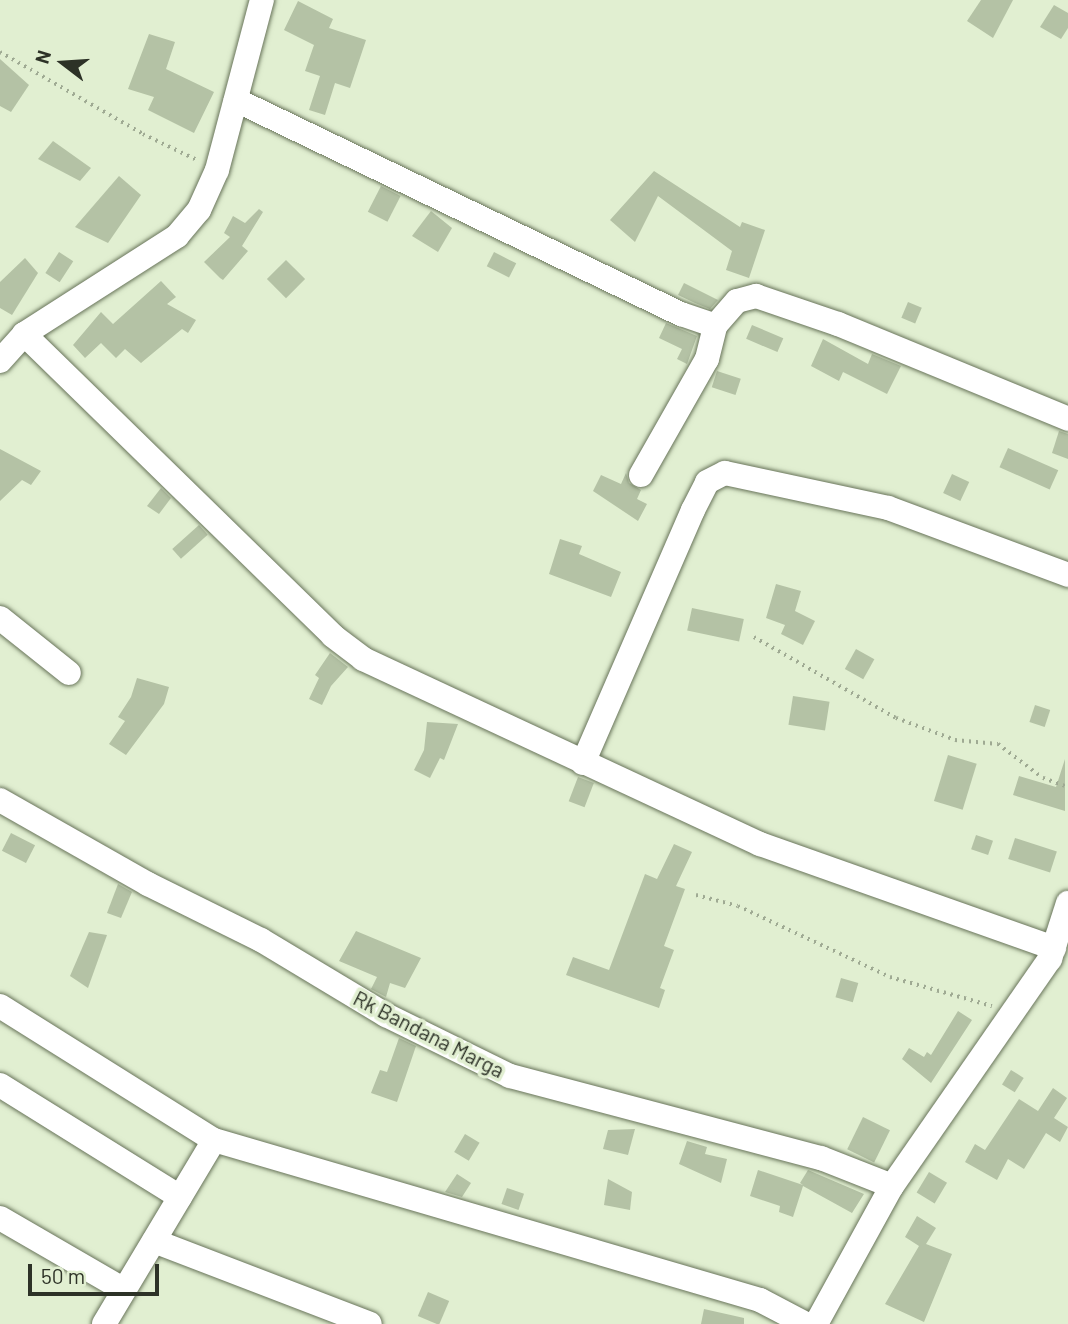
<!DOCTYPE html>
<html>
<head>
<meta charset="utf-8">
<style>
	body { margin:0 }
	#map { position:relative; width:1068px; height:1324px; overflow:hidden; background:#e1efd1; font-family:Barlow,sans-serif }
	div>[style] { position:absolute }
	.building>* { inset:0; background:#b4c2a5; transform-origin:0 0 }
	.path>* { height:3.5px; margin-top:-1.75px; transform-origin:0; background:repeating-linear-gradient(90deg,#9faa93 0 2px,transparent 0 7px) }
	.roads { filter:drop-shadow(0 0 2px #68745a) drop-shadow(0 0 2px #68745a) }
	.minor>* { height:24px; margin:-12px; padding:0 12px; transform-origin:12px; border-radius:12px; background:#fff }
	span { translate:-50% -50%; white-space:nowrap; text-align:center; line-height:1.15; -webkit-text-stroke:7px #e1efd1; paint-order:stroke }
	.street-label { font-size:21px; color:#2d3227 }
	.north { position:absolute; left:28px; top:28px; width:70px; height:70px; -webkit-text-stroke:5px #e1efd1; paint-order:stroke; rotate:287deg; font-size:19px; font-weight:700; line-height:28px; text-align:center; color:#2d3227 }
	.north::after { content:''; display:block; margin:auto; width:24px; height:32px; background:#2d3227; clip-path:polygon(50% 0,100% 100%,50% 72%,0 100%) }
	.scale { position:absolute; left:28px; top:1264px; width:131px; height:32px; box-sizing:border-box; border:4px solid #2d3227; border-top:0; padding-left:9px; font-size:21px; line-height:24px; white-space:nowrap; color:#2d3227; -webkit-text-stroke:5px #e1efd1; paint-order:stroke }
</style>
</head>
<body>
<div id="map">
	<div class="building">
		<i style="clip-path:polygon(981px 0,1013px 0,993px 38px,967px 21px)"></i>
		<i style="clip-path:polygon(298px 1px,333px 19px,329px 28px,366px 40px,350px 88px,335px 83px,325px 115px,309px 110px,320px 76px,305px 71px,314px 45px,284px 30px)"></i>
		<i style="clip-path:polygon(1054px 5px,1068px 13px,1068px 28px,1061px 39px,1040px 27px)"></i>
		<i style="clip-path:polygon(149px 34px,175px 42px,166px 69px,214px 92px,194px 133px,148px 110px,154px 97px,128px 89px)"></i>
		<i style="clip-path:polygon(0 59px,29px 85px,11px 112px,0 106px)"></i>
		<i style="clip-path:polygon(53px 141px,91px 168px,80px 181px,38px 159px)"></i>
		<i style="clip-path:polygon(654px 171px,740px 227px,742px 222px,765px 230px,749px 278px,726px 270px,732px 251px,658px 196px,635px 242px,610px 220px)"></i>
		<i style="clip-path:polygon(119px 176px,141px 195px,108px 243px,75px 227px)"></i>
		<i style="left:381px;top:186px;width:22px;height:29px;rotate:27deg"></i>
		<i style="clip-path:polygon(259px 209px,263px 212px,242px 246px,248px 251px,223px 280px,220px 278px,204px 262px,230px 237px,224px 233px,233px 216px,245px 223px)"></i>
		<i style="clip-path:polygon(431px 211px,452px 228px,438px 252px,412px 236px)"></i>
		<i style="left:59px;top:252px;width:17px;height:25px;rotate:33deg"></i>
		<i style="left:494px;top:252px;width:25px;height:16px;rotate:27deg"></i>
		<i style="clip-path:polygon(25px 258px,38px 273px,12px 315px,0 308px,0 282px)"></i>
		<i style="left:286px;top:260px;width:27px;height:27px;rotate:45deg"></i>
		<i style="clip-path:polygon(161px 281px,176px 297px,167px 304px,196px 320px,188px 333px,182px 329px,141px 363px,125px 349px,116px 358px,101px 343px,85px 358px,73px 345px,101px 312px,113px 324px)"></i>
		<i style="clip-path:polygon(684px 283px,718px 300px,710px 309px,695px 303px,678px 295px)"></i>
		<i style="left:908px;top:302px;width:15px;height:17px;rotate:23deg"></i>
		<i style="clip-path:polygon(666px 323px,697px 336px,687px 364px,677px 359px,682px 349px,659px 338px)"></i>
		<i style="left:752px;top:325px;width:34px;height:15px;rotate:23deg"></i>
		<i style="clip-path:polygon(823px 339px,868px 364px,872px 354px,901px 366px,887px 394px,843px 372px,839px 381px,811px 366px)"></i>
		<i style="left:717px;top:371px;width:25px;height:17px;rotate:18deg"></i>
		<i style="clip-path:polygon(1059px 431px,1068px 434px,1068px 459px,1052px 453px)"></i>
		<i style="left:1008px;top:448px;width:55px;height:21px;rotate:24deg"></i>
		<i style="clip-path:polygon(0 449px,41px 471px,31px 485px,22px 480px,0 501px)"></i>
		<i style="clip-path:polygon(626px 473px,629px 483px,641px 490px,637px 499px,647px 504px,638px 521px,593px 491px,601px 475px,621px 484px)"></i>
		<i style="left:952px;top:474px;width:19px;height:21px;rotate:25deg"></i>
		<i style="clip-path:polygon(161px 488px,171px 498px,159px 514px,147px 506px)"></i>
		<i style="left:199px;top:525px;width:13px;height:36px;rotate:48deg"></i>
		<i style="clip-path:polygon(560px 539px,582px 546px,579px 554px,621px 572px,611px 597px,549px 574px)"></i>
		<i style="clip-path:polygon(776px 584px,801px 591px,795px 611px,815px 621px,803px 645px,781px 634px,785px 625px,766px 618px)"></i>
		<i style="left:692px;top:608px;width:53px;height:23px;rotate:12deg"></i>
		<i style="left:856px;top:649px;width:21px;height:23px;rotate:29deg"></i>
		<i style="clip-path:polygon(330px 653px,348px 667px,331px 686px,322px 705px,309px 699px,319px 678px,315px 675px)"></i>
		<i style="clip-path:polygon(137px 678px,169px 687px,164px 704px,126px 755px,109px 744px,125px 721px,118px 717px,131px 697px)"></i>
		<i style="left:793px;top:696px;width:37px;height:29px;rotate:9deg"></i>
		<i style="left:1035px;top:705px;width:16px;height:18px;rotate:18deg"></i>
		<i style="clip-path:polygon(427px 722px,458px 724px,444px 760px,440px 758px,430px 778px,414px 770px,424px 750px)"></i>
		<i style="left:948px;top:755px;width:30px;height:48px;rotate:17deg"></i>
		<i style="clip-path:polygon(1065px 759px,1065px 811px,1013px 795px,1019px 776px,1056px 787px)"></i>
		<i style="left:578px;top:777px;width:17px;height:26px;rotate:21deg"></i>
		<i style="left:11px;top:833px;width:27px;height:20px;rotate:27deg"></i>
		<i style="left:976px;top:835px;width:18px;height:15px;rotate:19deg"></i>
		<i style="left:1015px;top:838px;width:44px;height:22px;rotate:18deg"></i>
		<i style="clip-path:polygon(674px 844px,692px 852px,676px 886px,685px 889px,664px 946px,674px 950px,660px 988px,665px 990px,659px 1008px,566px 975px,573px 957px,609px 970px,645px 874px,657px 879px)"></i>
		<i style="clip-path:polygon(118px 884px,132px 892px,121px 918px,107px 913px)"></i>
		<i style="clip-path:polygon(356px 931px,421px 958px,405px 988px,390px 983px,386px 997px,371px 989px,377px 977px,339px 961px)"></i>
		<i style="clip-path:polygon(89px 932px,107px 935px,88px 988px,70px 976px)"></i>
		<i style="left:841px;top:978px;width:18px;height:20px;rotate:16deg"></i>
		<i style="clip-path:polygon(958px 1011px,972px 1020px,931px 1083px,902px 1059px,909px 1048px,924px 1057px,927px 1052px,931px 1055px)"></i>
		<i style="clip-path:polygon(399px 1038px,416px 1046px,397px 1102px,371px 1093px,380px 1070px,387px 1072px)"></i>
		<i style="left:1011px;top:1070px;width:15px;height:17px;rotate:32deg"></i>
		<i style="clip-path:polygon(1053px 1088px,1067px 1098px,1054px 1118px,1068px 1127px,1060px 1142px,1046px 1133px,1024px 1169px,1008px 1159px,997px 1180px,965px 1162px,975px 1144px,985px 1150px,1019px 1099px,1038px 1111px)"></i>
		<i style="left:863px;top:1117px;width:30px;height:36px;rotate:26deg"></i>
		<i style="clip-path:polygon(635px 1129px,628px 1155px,603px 1149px,608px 1130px)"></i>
		<i style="left:465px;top:1134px;width:17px;height:21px;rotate:31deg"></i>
		<i style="clip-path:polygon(687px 1141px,707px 1147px,705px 1154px,727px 1159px,721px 1183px,679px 1164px)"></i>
		<i style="clip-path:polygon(758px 1170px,803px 1185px,800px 1183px,808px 1170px,864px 1194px,852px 1213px,803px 1186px,793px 1217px,779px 1212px,780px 1206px,750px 1196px)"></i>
		<i style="left:929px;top:1172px;width:21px;height:24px;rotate:31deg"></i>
		<i style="clip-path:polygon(457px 1174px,471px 1183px,462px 1197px,445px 1192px)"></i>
		<i style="clip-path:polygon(608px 1179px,632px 1192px,630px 1210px,604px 1205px)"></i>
		<i style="left:507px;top:1188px;width:18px;height:17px;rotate:19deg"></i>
		<i style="clip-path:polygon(917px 1216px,936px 1228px,926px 1244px,952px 1254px,924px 1322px,885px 1304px,919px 1246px,905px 1237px)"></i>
		<i style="left:428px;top:1292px;width:23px;height:26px;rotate:23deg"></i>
		<i style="clip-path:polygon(704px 1309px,744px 1318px,744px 1324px,701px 1324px)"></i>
	</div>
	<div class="path">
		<i style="left:0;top:52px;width:165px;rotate:29.8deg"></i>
		<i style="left:143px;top:134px;width:62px;rotate:25.7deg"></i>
		<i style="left:754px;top:637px;width:163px;rotate:29.7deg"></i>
		<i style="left:896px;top:718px;width:63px;rotate:20.4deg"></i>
		<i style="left:955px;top:740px;width:43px;rotate:5.3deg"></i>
		<i style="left:998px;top:744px;width:56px;rotate:37.1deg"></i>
		<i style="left:1043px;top:778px;width:27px;rotate:20deg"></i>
		<i style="left:696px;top:895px;width:43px;rotate:14.7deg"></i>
		<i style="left:738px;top:906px;width:168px;rotate:25deg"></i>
		<i style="left:890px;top:977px;width:106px;rotate:15.9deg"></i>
	</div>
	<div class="roads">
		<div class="minor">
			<i style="left:236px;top:100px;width:494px;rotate:25.7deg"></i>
			<i style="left:681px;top:314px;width:36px;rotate:19deg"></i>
			<i style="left:715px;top:326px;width:33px;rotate:-49deg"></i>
			<i style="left:737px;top:301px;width:20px;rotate:-15deg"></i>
			<i style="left:756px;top:296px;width:87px;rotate:18.9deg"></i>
			<i style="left:838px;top:324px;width:249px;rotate:22.4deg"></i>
			<i style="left:24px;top:334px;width:432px;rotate:44.3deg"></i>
			<i style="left:333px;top:636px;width:38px;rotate:37deg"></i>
			<i style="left:363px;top:659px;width:438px;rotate:25deg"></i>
			<i style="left:760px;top:844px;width:312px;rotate:19.5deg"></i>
			<i style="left:0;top:361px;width:36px;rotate:-48deg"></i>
			<i style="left:24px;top:334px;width:182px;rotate:-32.6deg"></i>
			<i style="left:177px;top:236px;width:34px;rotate:-50deg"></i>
			<i style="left:199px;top:210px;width:44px;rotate:-65.8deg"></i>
			<i style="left:217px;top:170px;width:176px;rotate:-75.2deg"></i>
			<i style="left:641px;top:475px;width:133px;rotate:-60.4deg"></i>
			<i style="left:707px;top:359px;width:34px;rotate:-76deg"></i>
			<i style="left:0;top:618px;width:88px;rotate:38.6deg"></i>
			<i style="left:583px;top:763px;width:276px;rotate:-66.5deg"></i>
			<i style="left:693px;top:510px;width:31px;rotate:-63deg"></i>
			<i style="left:707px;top:482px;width:20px;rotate:-27deg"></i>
			<i style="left:725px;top:473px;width:167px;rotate:12.1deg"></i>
			<i style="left:888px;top:508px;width:192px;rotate:20.4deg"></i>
			<i style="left:0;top:800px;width:170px;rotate:29.6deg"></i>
			<i style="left:148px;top:884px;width:126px;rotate:26.4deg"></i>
			<i style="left:261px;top:940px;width:146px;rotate:31deg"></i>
			<i style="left:386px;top:1015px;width:138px;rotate:26.2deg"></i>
			<i style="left:510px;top:1076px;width:322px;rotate:14.8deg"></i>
			<i style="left:821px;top:1158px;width:76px;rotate:21.5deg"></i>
			<i style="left:0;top:1006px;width:252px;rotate:32.1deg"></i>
			<i style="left:0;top:1085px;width:212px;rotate:31.9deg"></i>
			<i style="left:0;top:1218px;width:143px;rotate:30.1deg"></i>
			<i style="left:154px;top:1241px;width:231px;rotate:21deg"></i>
			<i style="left:104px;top:1324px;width:214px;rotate:-59.1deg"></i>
			<i style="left:214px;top:1140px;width:569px;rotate:16.33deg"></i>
			<i style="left:760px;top:1300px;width:52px;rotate:27.6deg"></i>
			<i style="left:816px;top:1324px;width:158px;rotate:-61.2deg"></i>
			<i style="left:892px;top:1186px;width:277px;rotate:-55.2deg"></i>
			<i style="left:1050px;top:959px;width:59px;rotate:-72.2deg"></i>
		</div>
	</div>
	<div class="street-label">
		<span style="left:429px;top:1034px;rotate:27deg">Rk Bandana Marga</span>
	</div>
	<div class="north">N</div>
	<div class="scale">50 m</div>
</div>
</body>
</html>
